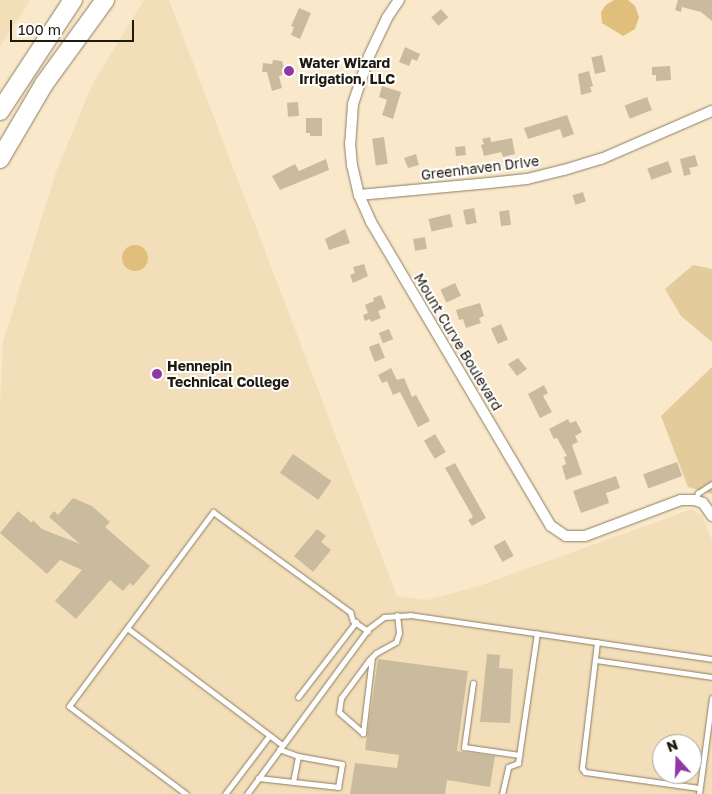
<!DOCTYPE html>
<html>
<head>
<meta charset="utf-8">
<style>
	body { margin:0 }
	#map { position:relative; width:712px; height:794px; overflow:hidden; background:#f9e8ca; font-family:"Golos Text",sans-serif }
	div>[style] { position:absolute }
	.built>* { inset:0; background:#f2deb8 }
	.green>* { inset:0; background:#e4cb9b }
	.water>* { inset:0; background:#e0be7c }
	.round { border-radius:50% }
	.building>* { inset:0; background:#cbbb9e; transform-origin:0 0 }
	.roads { filter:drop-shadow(0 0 1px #8b7d61) drop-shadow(0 0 1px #8b7d61) }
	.lane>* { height:5px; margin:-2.5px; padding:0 2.5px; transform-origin:2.5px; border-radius:2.5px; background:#fff }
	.street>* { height:10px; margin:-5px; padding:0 5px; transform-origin:5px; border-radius:5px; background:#fff }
	.highway>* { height:18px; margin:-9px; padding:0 9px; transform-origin:9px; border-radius:9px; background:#fff }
	.dots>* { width:14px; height:14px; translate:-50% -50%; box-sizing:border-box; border:2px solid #fff; border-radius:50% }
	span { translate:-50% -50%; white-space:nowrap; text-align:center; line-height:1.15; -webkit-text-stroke:4px #fff; paint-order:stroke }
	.poi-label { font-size:14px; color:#1f190e; font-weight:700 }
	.left { translate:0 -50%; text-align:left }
	.street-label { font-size:14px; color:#1f190e }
	.north { position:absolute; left:652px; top:734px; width:50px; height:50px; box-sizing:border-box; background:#fff; border:1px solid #a5a39f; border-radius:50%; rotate:340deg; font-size:14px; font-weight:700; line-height:20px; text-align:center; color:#1f190e }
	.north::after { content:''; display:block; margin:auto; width:18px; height:22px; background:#9238a4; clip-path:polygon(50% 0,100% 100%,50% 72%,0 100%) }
	.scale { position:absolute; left:10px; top:20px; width:124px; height:22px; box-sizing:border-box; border:2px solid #1f190e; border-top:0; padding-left:6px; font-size:15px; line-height:18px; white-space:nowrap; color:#1f190e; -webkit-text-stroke:4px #fff; paint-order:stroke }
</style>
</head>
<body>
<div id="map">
	<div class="built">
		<i style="clip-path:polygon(0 0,30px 0,0 47px)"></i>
		<i style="clip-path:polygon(evenodd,144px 0,169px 0,397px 596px,427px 600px,479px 586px,692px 509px,702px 516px,712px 540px,712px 794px,0 794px,0 407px,3px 342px,56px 172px,92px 85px,144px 0,662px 744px,692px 744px,692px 774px,662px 774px,662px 744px)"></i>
	</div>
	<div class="green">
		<i style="clip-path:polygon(693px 265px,712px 269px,712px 342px,681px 316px,665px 289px)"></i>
		<i style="clip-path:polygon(712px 367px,712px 494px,688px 487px,661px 416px)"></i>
	</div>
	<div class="water">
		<i style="clip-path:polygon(614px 0,628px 0,635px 6px,639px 17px,635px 29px,623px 36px,602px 23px,601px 12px,606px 5px)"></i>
		<i class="round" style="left:122px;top:245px;width:26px;height:26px"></i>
	</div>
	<div class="building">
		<i style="clip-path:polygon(678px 0,712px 0,712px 21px,701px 12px,682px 7px,681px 12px,675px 10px)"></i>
		<i style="clip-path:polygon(299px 8px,311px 13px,300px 39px,291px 35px,294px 27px,291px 26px)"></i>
		<i style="left:441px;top:9px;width:11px;height:13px;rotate:49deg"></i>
		<i style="clip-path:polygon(405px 47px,420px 54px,417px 61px,412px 59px,409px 66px,399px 62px)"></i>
		<i style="left:602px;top:55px;width:17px;height:11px;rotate:77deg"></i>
		<i style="clip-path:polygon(273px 60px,282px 61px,284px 67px,282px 75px,279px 76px,282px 88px,272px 91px,267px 72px,262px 72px,263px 63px,272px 64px)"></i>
		<i style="clip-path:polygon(670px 66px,671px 80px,656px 81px,656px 75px,652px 75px,652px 67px)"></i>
		<i style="clip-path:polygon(589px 71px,593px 86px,590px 87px,592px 92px,581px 95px,578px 74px)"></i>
		<i style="clip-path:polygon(382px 86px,401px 92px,393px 119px,382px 115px,387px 100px,379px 97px)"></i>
		<i style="left:647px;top:97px;width:14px;height:24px;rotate:69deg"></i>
		<i style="left:298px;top:102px;width:14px;height:11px;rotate:86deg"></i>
		<i style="clip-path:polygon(567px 115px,574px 134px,563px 138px,560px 129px,528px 139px,524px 128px)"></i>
		<i style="clip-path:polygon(306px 118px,322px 118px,322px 136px,310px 136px,310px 133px,306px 133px)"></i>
		<i style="left:384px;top:137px;width:27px;height:12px;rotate:82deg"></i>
		<i style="clip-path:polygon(490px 137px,491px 142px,512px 138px,515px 154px,503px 157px,501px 152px,484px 156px,481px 145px,484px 144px,482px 139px)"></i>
		<i style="left:465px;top:146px;width:9px;height:10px;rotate:84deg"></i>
		<i style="clip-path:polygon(416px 154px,419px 165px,408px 168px,404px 158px)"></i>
		<i style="clip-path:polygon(695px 155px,698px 166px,689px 168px,691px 174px,684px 176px,680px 159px)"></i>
		<i style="clip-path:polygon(326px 159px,329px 170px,280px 190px,272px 176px,295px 164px,299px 171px)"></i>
		<i style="left:668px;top:161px;width:12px;height:22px;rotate:70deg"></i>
		<i style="left:583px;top:192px;width:10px;height:11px;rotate:73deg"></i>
		<i style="left:474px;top:208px;width:15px;height:11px;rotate:79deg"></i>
		<i style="left:509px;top:210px;width:15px;height:10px;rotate:82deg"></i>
		<i style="left:450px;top:214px;width:13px;height:22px;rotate:77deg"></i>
		<i style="clip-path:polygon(345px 229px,350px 243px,329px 250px,325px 239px)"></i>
		<i style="left:425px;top:237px;width:12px;height:12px;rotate:81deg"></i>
		<i style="clip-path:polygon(364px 264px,368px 276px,353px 283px,350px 275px,355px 273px,353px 267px)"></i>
		<i style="left:455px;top:283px;width:14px;height:16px;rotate:65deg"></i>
		<i style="clip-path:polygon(381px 295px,386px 308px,378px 311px,381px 318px,371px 322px,370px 319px,365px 321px,363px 315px,368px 313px,365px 305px,374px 301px,373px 298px)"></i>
		<i style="clip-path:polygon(480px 303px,484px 316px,479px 318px,481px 323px,466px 328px,463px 319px,459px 320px,456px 310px)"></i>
		<i style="left:501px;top:324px;width:17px;height:11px;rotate:66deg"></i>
		<i style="left:389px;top:329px;width:11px;height:11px;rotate:68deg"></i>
		<i style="left:379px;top:343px;width:16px;height:11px;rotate:68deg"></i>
		<i style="clip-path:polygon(518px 358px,527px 369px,517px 376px,508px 364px)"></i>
		<i style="clip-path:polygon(391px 368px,397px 380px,404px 378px,412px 397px,416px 395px,430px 421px,418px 427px,400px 392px,393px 395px,387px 381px,382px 383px,378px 375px)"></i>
		<i style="clip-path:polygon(544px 385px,548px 393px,543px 396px,552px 412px,540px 418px,528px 394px)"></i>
		<i style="clip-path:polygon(568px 419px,570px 423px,576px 421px,582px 432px,575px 436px,578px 442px,572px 445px,582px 474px,566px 480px,562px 466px,566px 464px,564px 457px,567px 456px,557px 438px,554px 439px,549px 429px)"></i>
		<i style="left:435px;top:434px;width:21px;height:13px;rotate:59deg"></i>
		<i style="left:293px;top:454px;width:47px;height:23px;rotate:35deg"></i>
		<i style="left:677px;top:462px;width:15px;height:36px;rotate:70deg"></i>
		<i style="clip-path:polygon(455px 463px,486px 518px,472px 526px,468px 520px,473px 517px,445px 468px)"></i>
		<i style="clip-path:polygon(616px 476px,620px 488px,606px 493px,609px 503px,581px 513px,573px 491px)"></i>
		<i style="clip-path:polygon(73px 498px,92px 506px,110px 522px,105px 527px,150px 566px,133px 586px,130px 583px,123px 591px,110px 580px,76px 619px,55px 601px,82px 570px,60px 560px,47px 574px,0 533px,18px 511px,32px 523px,33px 520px,42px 529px,80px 544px,49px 517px,54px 511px,58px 515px)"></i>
		<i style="clip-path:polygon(317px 529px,326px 536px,321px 542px,331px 550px,313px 572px,294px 556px)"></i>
		<i style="left:505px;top:540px;width:18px;height:13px;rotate:61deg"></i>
		<i style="clip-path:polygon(487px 654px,500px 655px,499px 668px,513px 669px,510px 723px,480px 722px)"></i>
		<i style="clip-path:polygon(378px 659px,468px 671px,457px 751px,495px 756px,490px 787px,447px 780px,445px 794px,350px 794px,355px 763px,397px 768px,399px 755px,365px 750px)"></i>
	</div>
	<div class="roads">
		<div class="lane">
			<i style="left:695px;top:500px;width:8px;rotate:-67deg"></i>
			<i style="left:698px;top:493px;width:17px;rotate:-33deg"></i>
			<i style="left:127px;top:628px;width:194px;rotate:37deg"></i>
			<i style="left:597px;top:642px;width:127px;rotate:96.8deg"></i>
			<i style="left:582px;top:768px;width:5px;rotate:53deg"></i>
			<i style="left:585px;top:772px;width:115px;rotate:8deg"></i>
			<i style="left:372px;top:657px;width:77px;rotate:96.8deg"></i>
			<i style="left:363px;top:733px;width:32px;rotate:-139deg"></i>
			<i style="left:339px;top:712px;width:14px;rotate:-82deg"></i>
			<i style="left:341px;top:698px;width:47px;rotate:-53.6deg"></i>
			<i style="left:369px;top:660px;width:10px;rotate:-45deg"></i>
			<i style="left:376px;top:653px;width:23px;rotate:-29deg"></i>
			<i style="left:396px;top:642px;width:9px;rotate:-72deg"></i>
			<i style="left:399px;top:633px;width:18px;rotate:-96deg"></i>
			<i style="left:595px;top:660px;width:118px;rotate:8.3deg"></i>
			<i style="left:473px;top:683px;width:65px;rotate:98deg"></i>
			<i style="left:464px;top:747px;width:56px;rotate:8.3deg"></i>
			<i style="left:298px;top:697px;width:95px;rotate:-52.3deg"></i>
			<i style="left:258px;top:778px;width:81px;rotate:6.4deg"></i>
			<i style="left:338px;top:787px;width:23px;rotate:-80deg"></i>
			<i style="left:342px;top:764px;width:45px;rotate:-169.7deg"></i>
			<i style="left:298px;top:756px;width:20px;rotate:-160deg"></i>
			<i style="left:293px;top:782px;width:26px;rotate:-79deg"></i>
			<i style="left:186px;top:794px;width:146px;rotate:-143.1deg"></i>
			<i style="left:69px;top:706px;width:242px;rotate:-53.4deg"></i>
			<i style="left:213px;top:512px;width:170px;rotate:36.1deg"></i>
			<i style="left:350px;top:612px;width:9px;rotate:72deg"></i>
			<i style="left:353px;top:621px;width:18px;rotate:34deg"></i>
			<i style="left:225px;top:794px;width:73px;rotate:-52.8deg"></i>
			<i style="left:247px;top:794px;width:205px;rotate:-53.7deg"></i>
			<i style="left:368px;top:629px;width:20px;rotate:-37deg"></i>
			<i style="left:384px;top:617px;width:26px;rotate:-4deg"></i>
			<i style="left:410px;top:615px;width:305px;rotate:8.3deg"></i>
			<i style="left:502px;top:794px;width:28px;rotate:-77deg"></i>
			<i style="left:508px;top:767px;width:11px;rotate:-22deg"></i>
			<i style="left:518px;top:763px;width:131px;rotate:-81.7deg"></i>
			<i style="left:699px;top:794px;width:97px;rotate:-82.3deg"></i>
		</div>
		<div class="street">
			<i style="left:399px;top:0;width:22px;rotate:124deg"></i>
			<i style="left:387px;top:18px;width:42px;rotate:115.3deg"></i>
			<i style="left:369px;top:56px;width:51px;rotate:108.4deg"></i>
			<i style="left:353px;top:104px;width:39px;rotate:94deg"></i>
			<i style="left:350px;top:143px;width:22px;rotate:85deg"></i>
			<i style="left:352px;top:165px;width:31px;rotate:77deg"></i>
			<i style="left:359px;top:195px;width:30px;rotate:66deg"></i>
			<i style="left:371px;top:222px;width:353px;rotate:59.4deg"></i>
			<i style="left:551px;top:526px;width:18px;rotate:34deg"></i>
			<i style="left:566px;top:536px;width:19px"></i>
			<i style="left:585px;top:536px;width:103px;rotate:-20.6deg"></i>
			<i style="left:681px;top:500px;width:13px"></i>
			<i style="left:694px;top:500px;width:9px;rotate:18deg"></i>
			<i style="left:703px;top:503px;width:16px;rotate:55deg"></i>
			<i style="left:359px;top:195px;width:131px;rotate:-5.3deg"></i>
			<i style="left:489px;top:183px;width:38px;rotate:-6deg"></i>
			<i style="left:527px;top:179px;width:38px;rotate:-14deg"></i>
			<i style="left:564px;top:170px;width:39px;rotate:-17deg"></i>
			<i style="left:601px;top:159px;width:121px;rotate:-23.4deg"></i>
		</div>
		<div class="highway">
			<i style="left:0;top:111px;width:133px;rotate:-56.7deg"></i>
			<i style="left:0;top:159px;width:87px;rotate:-59.6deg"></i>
			<i style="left:44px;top:84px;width:104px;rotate:-54deg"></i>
		</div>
	</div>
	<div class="dots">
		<i style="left:289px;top:71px;background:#9238a4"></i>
		<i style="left:157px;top:374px;background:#9238a4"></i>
	</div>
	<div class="poi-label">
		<span class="left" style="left:299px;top:71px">Water Wizard<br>Irrigation, LLC</span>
		<span class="left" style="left:167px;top:374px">Hennepin<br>Technical College</span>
	</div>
	<div class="street-label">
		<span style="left:480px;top:168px;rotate:-7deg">Greenhaven Drive</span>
		<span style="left:458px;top:342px;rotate:59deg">Mount Curve Boulevard</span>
	</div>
	<div class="north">N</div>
	<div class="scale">100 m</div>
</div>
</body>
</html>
